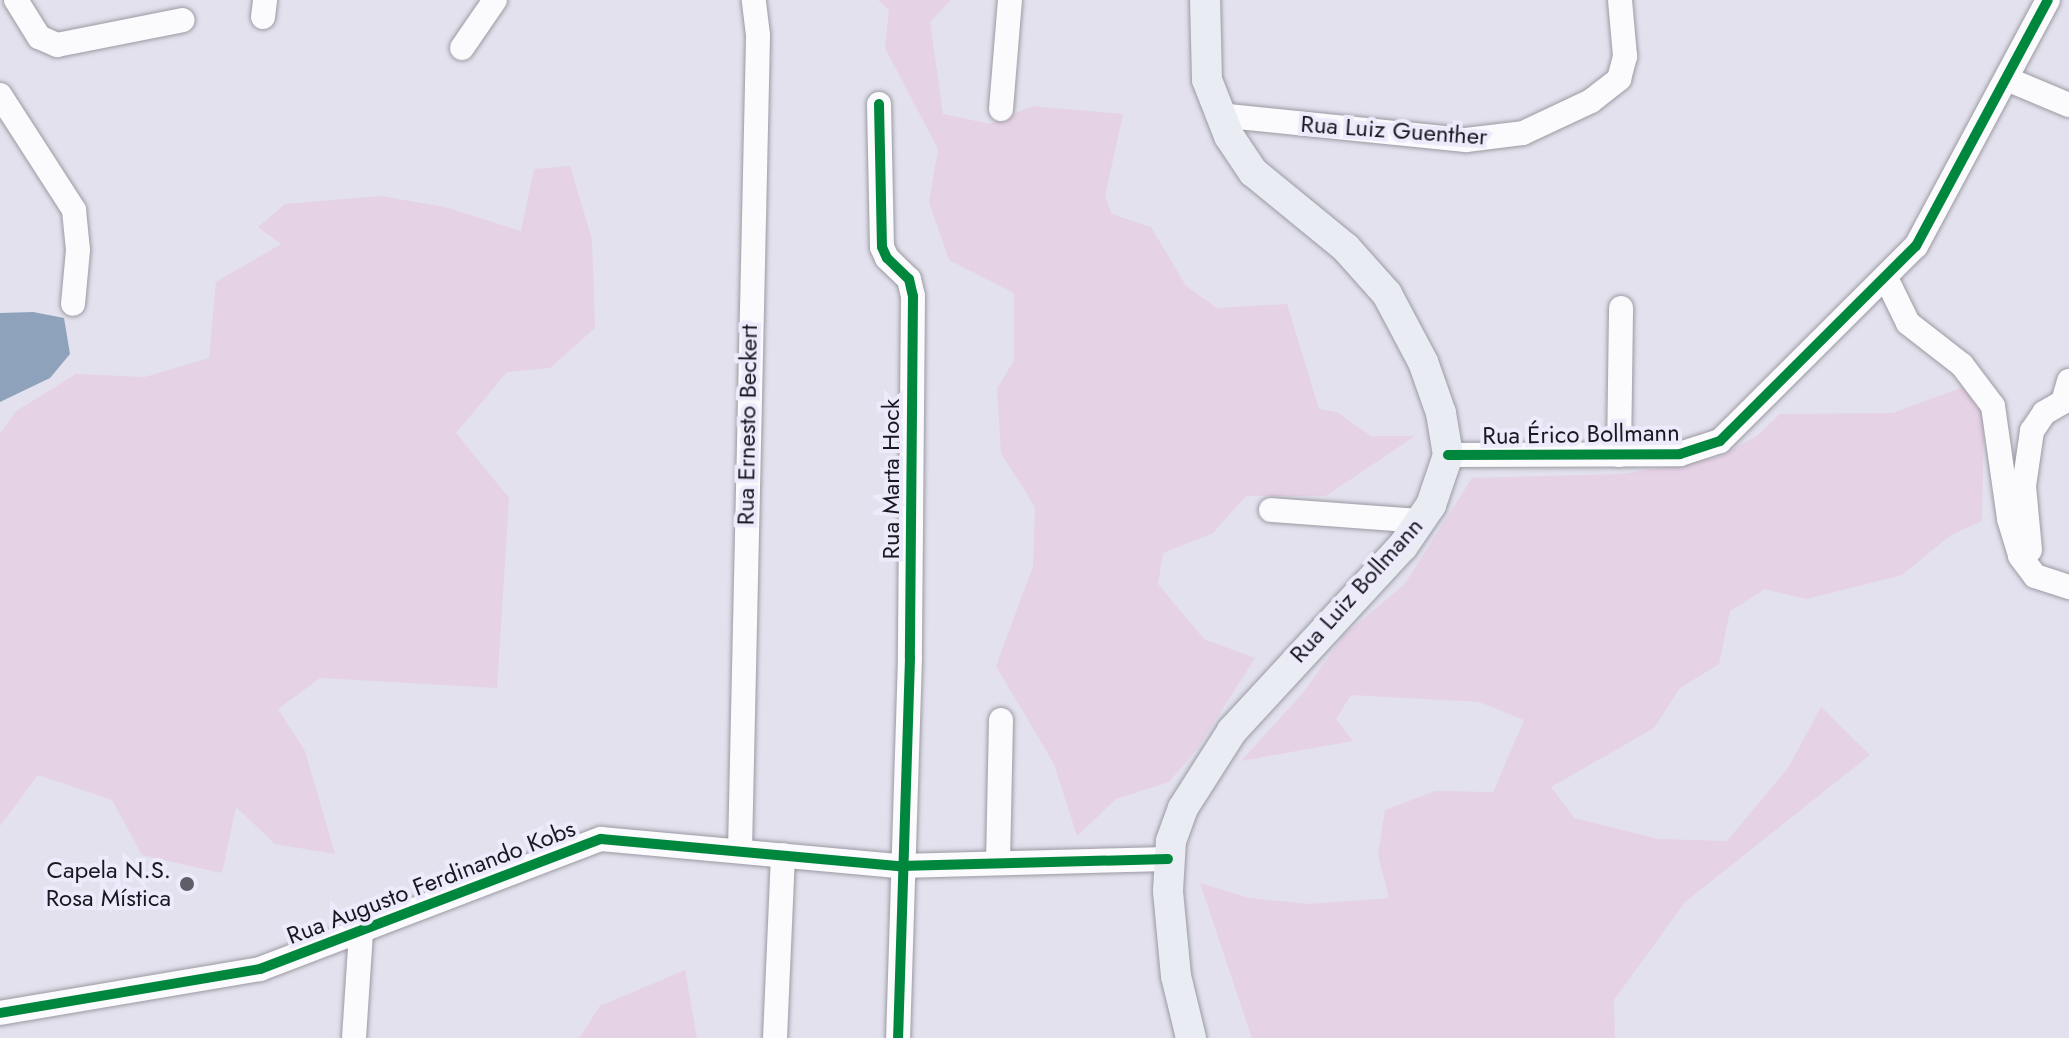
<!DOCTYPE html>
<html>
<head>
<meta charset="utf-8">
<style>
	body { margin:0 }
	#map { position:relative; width:2069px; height:1038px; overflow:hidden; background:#e2e1ed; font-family:Jost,sans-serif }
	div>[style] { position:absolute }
	.green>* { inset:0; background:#e6d2e5 }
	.water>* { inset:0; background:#8ea3bb }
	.roads { filter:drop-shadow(0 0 2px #9b9aa3) drop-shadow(0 0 2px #9b9aa3) }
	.minor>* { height:24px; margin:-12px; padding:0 12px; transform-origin:12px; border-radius:12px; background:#fbfafc }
	.major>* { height:30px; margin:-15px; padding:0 15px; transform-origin:15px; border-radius:15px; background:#eaecf4 }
	.cycleway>* { height:10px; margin:-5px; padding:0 5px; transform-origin:5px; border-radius:5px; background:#00873e }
	.dots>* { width:22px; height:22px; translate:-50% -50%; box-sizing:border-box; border:4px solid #eceafb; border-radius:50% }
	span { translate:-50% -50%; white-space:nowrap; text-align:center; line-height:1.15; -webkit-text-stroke:8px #eceafb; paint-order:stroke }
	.street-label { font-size:24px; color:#191820 }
	.poi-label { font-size:24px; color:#191820 }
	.right { translate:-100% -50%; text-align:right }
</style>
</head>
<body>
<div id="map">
	<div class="green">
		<i style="clip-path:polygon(878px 0,951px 0,930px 22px,943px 114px,990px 124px,1032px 106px,1123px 114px,1105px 196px,1112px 214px,1151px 227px,1186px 286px,1217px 308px,1287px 304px,1319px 409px,1337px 412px,1371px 436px,1415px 436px,1326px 496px,1246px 496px,1213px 533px,1163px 553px,1158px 584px,1204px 639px,1255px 658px,1197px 749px,1169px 782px,1116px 799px,1077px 836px,1054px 764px,996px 666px,1033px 566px,1035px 507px,1001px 453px,997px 389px,1014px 360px,1014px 293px,949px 260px,929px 202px,938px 149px,885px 48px,889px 10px)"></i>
		<i style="clip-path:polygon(570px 166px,592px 239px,595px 328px,550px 368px,507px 372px,456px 433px,509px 498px,497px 688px,320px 678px,278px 709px,305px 751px,335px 854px,275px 844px,236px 807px,222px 873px,142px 855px,112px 800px,38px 775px,0 826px,0 434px,16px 411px,76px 374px,145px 377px,209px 358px,216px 282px,281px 244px,258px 227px,285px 204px,381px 196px,445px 207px,521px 231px,534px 169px)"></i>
		<i style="clip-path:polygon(1963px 387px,1984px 417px,1982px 521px,1951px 535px,1902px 575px,1806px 599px,1765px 589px,1730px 611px,1719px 664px,1680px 688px,1654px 728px,1551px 787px,1574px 818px,1658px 839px,1727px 841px,1788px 768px,1821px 707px,1870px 755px,1685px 902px,1614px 1000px,1615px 1038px,1252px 1038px,1200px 883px,1249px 898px,1309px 904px,1389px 898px,1378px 855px,1385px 810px,1435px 791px,1493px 792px,1524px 720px,1479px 702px,1351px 695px,1336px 719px,1353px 741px,1241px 761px,1303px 693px,1344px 635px,1404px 585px,1472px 478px,1621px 474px,1674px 466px,1719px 457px,1758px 435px,1780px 414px,1893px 413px)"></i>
		<i style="clip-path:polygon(685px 970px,697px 1038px,579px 1038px,600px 1006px)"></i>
	</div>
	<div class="water">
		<i style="clip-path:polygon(33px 312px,64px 318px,70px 354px,50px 378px,0 402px,0 313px)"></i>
	</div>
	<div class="roads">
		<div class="minor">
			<i style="left:16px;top:0;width:44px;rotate:58.1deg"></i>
			<i style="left:39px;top:37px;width:20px;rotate:24deg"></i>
			<i style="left:57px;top:45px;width:128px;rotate:-11.2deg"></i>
			<i style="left:263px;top:17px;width:17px;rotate:-83deg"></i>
			<i style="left:462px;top:48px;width:58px;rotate:-55.5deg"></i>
			<i style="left:2007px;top:79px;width:67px;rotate:22.8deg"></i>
			<i style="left:0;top:95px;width:137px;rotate:57.2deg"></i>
			<i style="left:74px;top:210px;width:40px;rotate:84.3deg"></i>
			<i style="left:78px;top:250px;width:54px;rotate:95.3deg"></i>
			<i style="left:879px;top:104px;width:143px;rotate:88.8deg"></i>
			<i style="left:882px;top:247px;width:12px;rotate:66deg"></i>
			<i style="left:887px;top:258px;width:30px;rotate:44deg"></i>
			<i style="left:909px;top:279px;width:17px;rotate:77deg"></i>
			<i style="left:913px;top:296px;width:362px;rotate:90.5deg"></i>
			<i style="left:910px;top:658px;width:380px;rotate:91.8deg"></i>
			<i style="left:1001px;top:109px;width:109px;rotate:-85.3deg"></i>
			<i style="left:1218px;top:115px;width:249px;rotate:5.8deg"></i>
			<i style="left:1466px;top:140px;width:57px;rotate:-7deg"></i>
			<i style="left:1523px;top:133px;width:75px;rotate:-25.2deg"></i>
			<i style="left:1591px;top:101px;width:36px;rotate:-38deg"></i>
			<i style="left:1619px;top:79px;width:24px;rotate:-75deg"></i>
			<i style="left:1625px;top:56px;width:56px;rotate:-95.1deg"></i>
			<i style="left:1886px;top:278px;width:50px;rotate:63.9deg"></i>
			<i style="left:1908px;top:323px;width:68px;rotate:37.9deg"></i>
			<i style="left:1962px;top:365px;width:51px;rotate:52.9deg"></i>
			<i style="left:1993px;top:406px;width:114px;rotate:81.9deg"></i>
			<i style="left:2009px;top:519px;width:39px;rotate:73deg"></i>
			<i style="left:2020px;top:556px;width:25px;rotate:53deg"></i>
			<i style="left:2035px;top:576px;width:36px;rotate:18deg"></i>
			<i style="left:1448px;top:455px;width:232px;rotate:-0.2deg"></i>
			<i style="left:1680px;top:454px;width:42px;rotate:-18deg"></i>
			<i style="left:1720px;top:441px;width:276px;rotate:-44.9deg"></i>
			<i style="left:1916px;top:246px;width:279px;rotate:-61.8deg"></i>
			<i style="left:1619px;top:455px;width:147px;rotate:-89.2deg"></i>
			<i style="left:1271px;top:510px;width:150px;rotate:4.2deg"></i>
			<i style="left:2030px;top:550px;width:64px;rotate:-95.4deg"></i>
			<i style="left:2024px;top:486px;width:56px;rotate:-81.7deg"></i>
			<i style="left:2032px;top:431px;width:22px;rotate:-56deg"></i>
			<i style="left:2044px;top:413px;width:22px;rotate:-30deg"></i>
			<i style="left:2063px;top:402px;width:22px;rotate:-74deg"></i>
			<i style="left:740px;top:850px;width:815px;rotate:-88.73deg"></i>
			<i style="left:758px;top:35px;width:35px;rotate:-97deg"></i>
			<i style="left:998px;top:863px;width:143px;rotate:-88.8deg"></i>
			<i style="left:0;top:1013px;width:264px;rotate:-9.6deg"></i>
			<i style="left:260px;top:969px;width:365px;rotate:-20.9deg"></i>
			<i style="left:601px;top:839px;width:300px;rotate:5.2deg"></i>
			<i style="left:900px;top:866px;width:268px;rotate:-1.5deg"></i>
			<i style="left:354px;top:1038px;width:106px;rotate:-86.2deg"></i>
			<i style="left:775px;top:1038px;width:183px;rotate:-87.5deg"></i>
		</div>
		<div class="major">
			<i style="left:1191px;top:1038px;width:64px;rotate:-103.6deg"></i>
			<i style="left:1176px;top:976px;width:85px;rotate:-95.4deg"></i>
			<i style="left:1168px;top:891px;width:50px;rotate:-86.6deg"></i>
			<i style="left:1171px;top:841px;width:35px;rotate:-70deg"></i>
			<i style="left:1183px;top:808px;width:91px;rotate:-57.5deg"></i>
			<i style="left:1232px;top:731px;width:252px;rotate:-47.3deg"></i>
			<i style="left:1403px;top:546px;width:50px;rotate:-55.7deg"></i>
			<i style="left:1431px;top:505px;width:53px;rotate:-71.2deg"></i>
			<i style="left:1448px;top:455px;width:43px;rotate:-99.5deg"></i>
			<i style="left:1441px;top:413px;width:54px;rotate:-109.4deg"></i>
			<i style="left:1423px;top:362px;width:77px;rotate:-117.9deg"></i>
			<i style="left:1387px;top:294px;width:62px;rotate:-131.7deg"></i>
			<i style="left:1346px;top:248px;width:120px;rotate:-140.7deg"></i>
			<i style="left:1253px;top:172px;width:43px;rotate:-123.7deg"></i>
			<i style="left:1229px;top:136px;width:60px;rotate:-111.4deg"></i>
			<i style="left:1207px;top:80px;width:80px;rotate:-91.4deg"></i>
		</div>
	</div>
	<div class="cycleway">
		<i style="left:879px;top:104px;width:143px;rotate:88.8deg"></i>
		<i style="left:882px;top:247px;width:12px;rotate:66deg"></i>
		<i style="left:887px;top:258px;width:30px;rotate:44deg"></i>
		<i style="left:909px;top:279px;width:17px;rotate:77deg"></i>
		<i style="left:913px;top:296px;width:362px;rotate:90.5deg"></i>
		<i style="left:910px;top:658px;width:380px;rotate:91.8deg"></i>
		<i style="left:1448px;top:455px;width:232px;rotate:-0.2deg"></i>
		<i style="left:1680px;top:454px;width:42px;rotate:-18deg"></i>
		<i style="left:1720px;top:441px;width:276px;rotate:-44.9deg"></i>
		<i style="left:1916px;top:246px;width:279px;rotate:-61.8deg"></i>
		<i style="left:0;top:1013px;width:264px;rotate:-9.6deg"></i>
		<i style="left:260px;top:969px;width:365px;rotate:-20.9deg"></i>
		<i style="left:601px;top:839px;width:300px;rotate:5.2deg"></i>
		<i style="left:900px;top:866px;width:268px;rotate:-1.5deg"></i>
	</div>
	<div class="dots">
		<i style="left:187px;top:884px;background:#5f5e68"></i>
	</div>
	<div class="street-label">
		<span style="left:1394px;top:130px;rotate:4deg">Rua Luiz Guenther</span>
		<span style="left:747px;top:425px;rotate:-89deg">Rua Ernesto Beckert</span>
		<span style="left:1581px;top:434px;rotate:-1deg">Rua Érico Bollmann</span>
		<span style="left:891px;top:479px;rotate:-90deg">Rua Marta Hock</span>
		<span style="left:1356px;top:590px;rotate:-48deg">Rua Luiz Bollmann</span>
		<span style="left:431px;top:882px;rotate:-21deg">Rua Augusto Ferdinando Kobs</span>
	</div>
	<div class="poi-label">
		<span class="right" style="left:171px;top:884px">Capela N.S.<br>Rosa Mística</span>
	</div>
</div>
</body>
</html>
